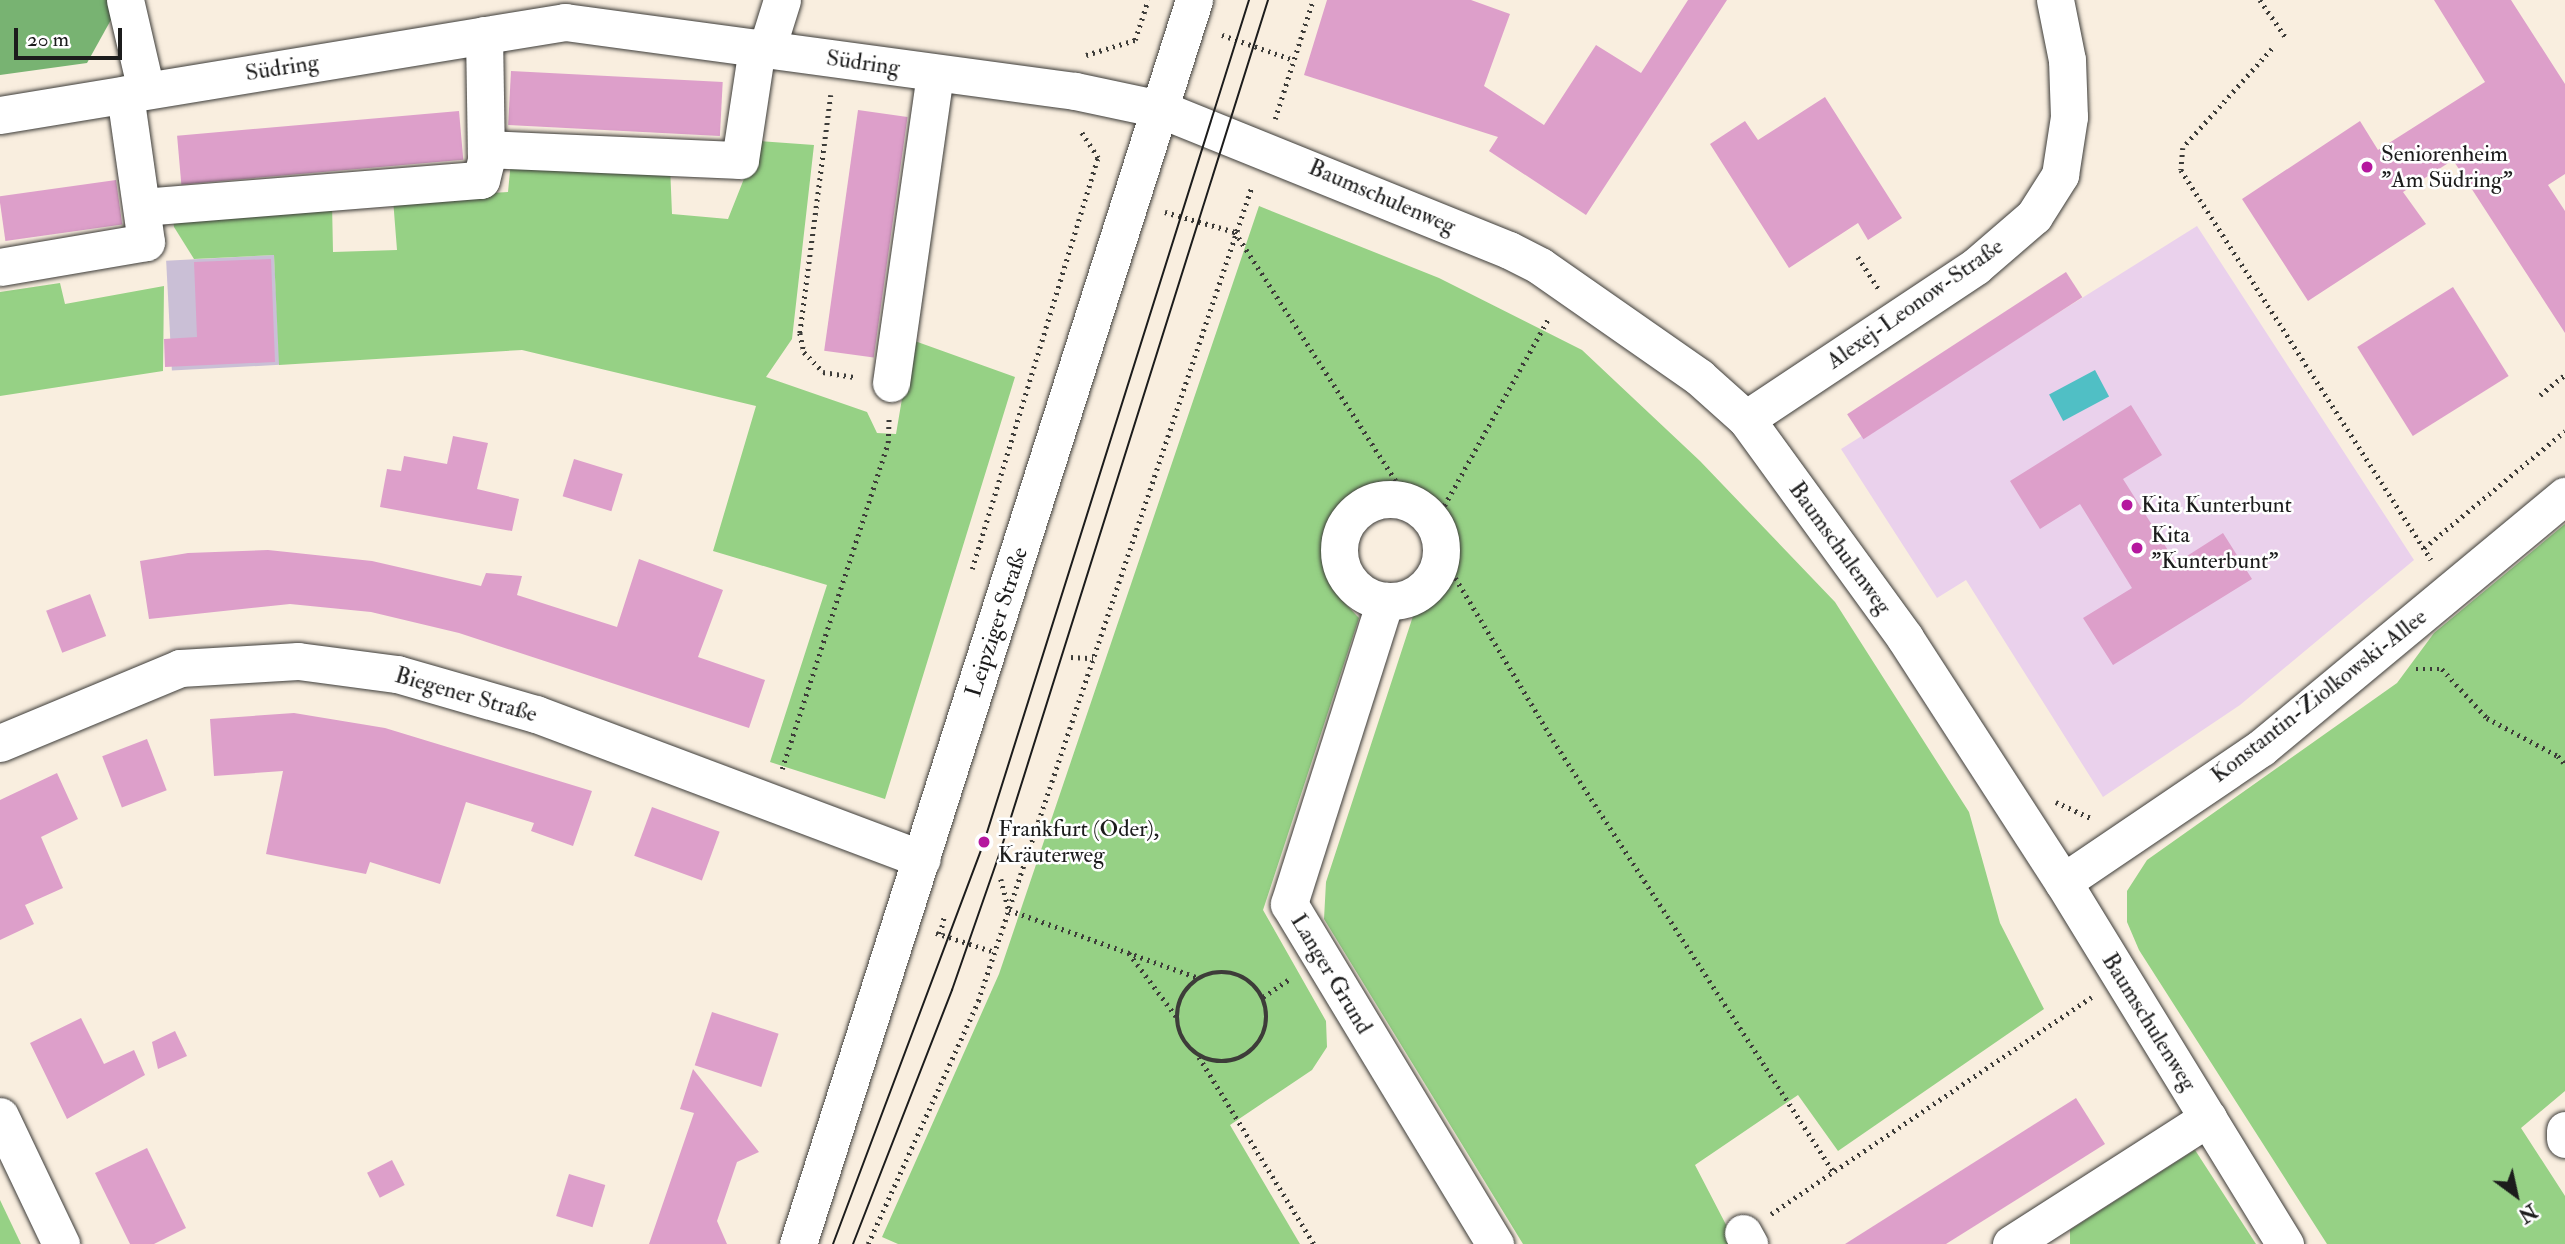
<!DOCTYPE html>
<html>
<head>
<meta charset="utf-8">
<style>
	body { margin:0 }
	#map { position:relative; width:2565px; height:1244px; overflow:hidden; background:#f9eedf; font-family:"IM FELL Double Pica",serif }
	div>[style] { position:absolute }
	.built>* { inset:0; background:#ead1ec }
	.industrial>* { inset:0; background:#cabfd6; transform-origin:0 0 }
	.green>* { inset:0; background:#96d185 }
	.forest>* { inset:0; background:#78b372 }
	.water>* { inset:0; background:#50bfc5; transform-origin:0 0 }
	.building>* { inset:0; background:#dd9fca; transform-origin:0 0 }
	.path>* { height:4.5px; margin-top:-2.25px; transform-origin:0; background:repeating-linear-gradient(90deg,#3d3c39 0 2px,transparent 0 7px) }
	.path>.ring { margin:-2.25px; padding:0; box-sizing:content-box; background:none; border:4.5px solid #3d3c39; border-radius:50% }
	.roads { filter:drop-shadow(0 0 2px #3d3c39) drop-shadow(0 0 2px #3d3c39) }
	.minor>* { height:37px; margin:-18.5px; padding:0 18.5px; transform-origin:18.5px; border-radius:18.5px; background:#fff }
	.minor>.ring { margin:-18.5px; padding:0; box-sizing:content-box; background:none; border:37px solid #fff; border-radius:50% }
	.tram>* { height:2px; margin:-1px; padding:0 1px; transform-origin:1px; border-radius:1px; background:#1c1c1c }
	.dots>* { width:19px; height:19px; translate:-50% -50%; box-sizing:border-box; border:4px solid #fff; border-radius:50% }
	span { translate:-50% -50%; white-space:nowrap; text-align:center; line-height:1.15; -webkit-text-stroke:5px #fff; paint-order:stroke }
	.street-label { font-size:23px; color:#1c1c1c }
	.poi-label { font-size:23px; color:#1c1c1c }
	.left { translate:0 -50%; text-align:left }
	.north { position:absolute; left:2481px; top:1160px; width:70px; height:70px; -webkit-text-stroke:5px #fff; paint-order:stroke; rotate:147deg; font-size:19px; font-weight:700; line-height:28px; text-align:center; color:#1c1c1c }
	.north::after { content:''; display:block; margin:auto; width:24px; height:32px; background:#1c1c1c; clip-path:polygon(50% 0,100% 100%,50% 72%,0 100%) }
	.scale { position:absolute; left:14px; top:28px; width:108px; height:32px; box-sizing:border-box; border:4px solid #1c1c1c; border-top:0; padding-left:9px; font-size:21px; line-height:24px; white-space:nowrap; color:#1c1c1c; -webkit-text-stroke:5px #fff; paint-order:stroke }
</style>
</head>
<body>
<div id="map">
	<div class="built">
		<i style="clip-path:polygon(2197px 226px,2414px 560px,2240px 705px,2103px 797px,1966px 580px,1937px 598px,1841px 449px)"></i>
	</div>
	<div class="industrial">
		<i style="left:274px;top:255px;width:110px;height:108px;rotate:87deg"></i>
	</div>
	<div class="green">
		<i style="clip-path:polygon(759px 141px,814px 145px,792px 339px,766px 377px,867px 412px,877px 433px,896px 434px,912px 340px,1015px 377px,885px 799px,770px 762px,827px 585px,713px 551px,756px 406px,522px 350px,279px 365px,274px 255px,194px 259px,174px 227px,172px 212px,332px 203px,333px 252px,397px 250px,393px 199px,508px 192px,511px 161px,670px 165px,672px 214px,728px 219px)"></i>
		<i style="clip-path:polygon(1259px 206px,1439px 278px,1582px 350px,1700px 461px,1835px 602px,1969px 812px,2000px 923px,2044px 1009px,1838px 1151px,1798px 1095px,1695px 1165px,1736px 1244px,1523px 1244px,1324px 919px,1326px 882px,1414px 613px,1442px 581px,1453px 544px,1430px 502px,1405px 487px,1359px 496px,1332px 524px,1326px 564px,1339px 597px,1359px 618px,1263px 910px,1326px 1021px,1327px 1047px,1312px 1070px,1230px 1125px,1300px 1244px,898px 1244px,882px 1237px,999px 974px)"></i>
		<i style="clip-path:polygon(60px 283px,65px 304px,164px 286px,163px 371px,0 396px,0 292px)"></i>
		<i style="clip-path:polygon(2565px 524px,2565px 1091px,2521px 1128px,2565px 1196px,2565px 1244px,2327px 1244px,2139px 950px,2127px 922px,2127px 891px,2147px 860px,2397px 683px,2434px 633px)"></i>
		<i style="clip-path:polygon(2195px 1150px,2256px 1244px,2070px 1244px,2070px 1230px)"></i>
		<i style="clip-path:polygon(0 1200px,21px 1244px,0 1244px)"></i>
	</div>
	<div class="forest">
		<i style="clip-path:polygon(0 0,110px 0,112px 18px,87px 63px,0 75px)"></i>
	</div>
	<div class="water">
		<i style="left:2095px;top:370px;width:30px;height:52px;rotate:62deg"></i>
	</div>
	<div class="building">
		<i style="clip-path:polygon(1327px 0,1471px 0,1510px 14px,1484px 86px,1544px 125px,1596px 45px,1641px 73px,1688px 0,1727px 0,1586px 215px,1489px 151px,1498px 137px,1304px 75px)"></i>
		<i style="clip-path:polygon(2434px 0,2511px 0,2565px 84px,2565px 174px,2548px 185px,2565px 211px,2565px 333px,2453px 160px,2403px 192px,2426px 224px,2308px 301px,2242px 199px,2360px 121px,2378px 150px,2485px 82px)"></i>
		<i style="left:511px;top:71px;width:212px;height:54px;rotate:3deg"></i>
		<i style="clip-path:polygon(1825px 97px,1902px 218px,1868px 240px,1858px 223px,1789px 268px,1710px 144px,1745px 121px,1758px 140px)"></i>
		<i style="left:858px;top:110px;width:50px;height:243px;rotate:8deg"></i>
		<i style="left:459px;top:111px;width:49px;height:283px;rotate:85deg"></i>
		<i style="left:116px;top:180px;width:45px;height:118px;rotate:82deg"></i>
		<i style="clip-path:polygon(271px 259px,275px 362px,165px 367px,164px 339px,197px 337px,194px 262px)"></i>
		<i style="left:2066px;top:272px;width:30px;height:261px;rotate:57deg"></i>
		<i style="left:2453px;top:287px;width:105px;height:113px;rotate:58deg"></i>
		<i style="clip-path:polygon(2131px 405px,2162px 455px,2123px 479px,2176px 563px,2223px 533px,2252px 579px,2113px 665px,2083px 618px,2132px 588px,2080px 504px,2040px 529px,2010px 481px)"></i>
		<i style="clip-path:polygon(453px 436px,488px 443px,477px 489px,519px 499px,512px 531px,380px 507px,387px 469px,401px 471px,404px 456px,447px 464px)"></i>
		<i style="left:574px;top:459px;width:51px;height:39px;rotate:17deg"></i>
		<i style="clip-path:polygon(268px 550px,372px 561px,481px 586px,486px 573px,522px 576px,517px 595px,617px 627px,639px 559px,723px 590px,698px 657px,765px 680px,749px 728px,459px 633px,371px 612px,290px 604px,149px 619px,140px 561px,188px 553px)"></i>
		<i style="left:90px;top:594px;width:45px;height:47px;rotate:69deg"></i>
		<i style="clip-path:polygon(294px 713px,385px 728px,592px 791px,573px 846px,531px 831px,534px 823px,466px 802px,440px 884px,370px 862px,366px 874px,266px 854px,283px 771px,214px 776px,210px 719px)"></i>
		<i style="left:147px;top:739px;width:55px;height:48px;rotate:69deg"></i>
		<i style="clip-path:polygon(57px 773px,78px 819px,41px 837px,63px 888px,25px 905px,34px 924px,0 940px,0 800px)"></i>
		<i style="left:652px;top:807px;width:72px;height:52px;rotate:20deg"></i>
		<i style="left:712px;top:1012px;width:70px;height:56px;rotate:18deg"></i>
		<i style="clip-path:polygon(81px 1018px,104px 1064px,134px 1050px,145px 1075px,67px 1119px,30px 1043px)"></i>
		<i style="clip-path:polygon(175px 1031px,187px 1056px,158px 1069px,152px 1042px)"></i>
		<i style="clip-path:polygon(693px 1069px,759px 1152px,737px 1162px,717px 1221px,727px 1244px,649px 1244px,694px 1113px,680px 1109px)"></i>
		<i style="clip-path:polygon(2076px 1098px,2105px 1144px,1946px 1244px,1845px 1244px)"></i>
		<i style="clip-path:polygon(147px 1148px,186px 1228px,154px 1244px,130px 1244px,95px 1173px)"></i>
		<i style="left:392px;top:1160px;width:28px;height:28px;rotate:63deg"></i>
		<i style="left:569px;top:1174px;width:38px;height:44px;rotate:17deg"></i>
	</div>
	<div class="path">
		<i style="left:2260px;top:0;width:47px;rotate:55.3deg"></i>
		<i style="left:1222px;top:35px;width:76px;rotate:19.1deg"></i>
		<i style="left:2272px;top:49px;width:133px;rotate:132deg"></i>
		<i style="left:2183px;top:148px;width:22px;rotate:95deg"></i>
		<i style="left:2181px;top:170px;width:463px;rotate:57.3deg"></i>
		<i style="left:1086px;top:55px;width:51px;rotate:-17deg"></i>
		<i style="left:1135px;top:40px;width:42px;rotate:-72deg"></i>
		<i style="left:831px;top:95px;width:240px;rotate:97.4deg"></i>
		<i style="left:800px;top:333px;width:19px;rotate:78deg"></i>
		<i style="left:804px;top:352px;width:28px;rotate:46deg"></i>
		<i style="left:823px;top:372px;width:33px;rotate:9deg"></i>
		<i style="left:1275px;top:119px;width:125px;rotate:-72.3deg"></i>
		<i style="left:1165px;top:212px;width:73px;rotate:15.9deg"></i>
		<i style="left:1235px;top:232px;width:323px;rotate:57.1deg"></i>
		<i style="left:1858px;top:257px;width:38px;rotate:57deg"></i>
		<i style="left:2540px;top:395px;width:32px;rotate:-39deg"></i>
		<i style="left:1434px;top:524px;width:237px;rotate:-60.9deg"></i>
		<i style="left:2424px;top:548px;width:183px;rotate:-39.7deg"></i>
		<i style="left:1441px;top:554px;width:217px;rotate:58.9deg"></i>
		<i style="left:1553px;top:740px;width:514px;rotate:56.99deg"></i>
		<i style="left:972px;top:569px;width:430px;rotate:-73deg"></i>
		<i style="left:1098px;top:158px;width:33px;rotate:-123deg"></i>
		<i style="left:1071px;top:657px;width:22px;rotate:3deg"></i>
		<i style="left:2416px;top:669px;width:26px"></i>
		<i style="left:2442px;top:669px;width:67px;rotate:47.4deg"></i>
		<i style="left:2487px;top:718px;width:81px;rotate:28.2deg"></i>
		<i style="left:2558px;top:756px;width:11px;rotate:49deg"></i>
		<i style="left:782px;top:769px;width:343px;rotate:-72deg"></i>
		<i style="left:888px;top:443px;width:27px;rotate:-88deg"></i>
		<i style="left:2056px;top:802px;width:41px;rotate:24.7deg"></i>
		<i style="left:1001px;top:879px;width:32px;rotate:76deg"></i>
		<i style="left:1009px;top:910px;width:202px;rotate:19.7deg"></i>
		<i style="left:936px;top:933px;width:62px;rotate:17.9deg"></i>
		<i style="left:940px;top:934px;width:18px;rotate:-77deg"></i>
		<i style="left:1129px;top:953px;width:79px;rotate:53.3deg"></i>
		<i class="ring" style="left:1177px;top:972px;width:85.5px;height:85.5px"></i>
		<i style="left:1263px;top:997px;width:34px;rotate:-34deg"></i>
		<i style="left:1199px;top:1057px;width:220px;rotate:58.4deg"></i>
		<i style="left:1771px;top:1214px;width:387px;rotate:-34.1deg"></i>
		<i style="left:868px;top:1244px;width:267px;rotate:-65.6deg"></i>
		<i style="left:978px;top:1001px;width:860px;rotate:-71.42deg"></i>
	</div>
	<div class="roads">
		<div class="minor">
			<i style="left:125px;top:0;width:92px;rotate:76.9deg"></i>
			<i style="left:767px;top:48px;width:50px;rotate:-72.6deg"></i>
			<i style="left:0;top:115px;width:573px;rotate:-9.35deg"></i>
			<i style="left:565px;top:22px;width:515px;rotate:7.7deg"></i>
			<i style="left:1075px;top:91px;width:87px;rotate:12deg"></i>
			<i style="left:1160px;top:109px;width:376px;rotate:22deg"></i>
			<i style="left:1509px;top:250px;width:35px;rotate:27deg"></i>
			<i style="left:1540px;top:266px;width:194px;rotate:34.9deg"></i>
			<i style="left:1699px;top:377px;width:63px;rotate:41.8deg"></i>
			<i style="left:1746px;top:419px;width:271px;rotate:54deg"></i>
			<i style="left:1905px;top:638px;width:291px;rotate:57.1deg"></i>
			<i style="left:2063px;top:882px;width:425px;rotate:58.5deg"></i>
			<i style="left:486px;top:149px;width:254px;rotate:2.5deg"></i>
			<i style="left:740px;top:160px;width:114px;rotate:-81.4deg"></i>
			<i style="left:142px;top:207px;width:340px;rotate:-4.6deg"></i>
			<i style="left:481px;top:180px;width:21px;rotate:-76deg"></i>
			<i style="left:486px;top:160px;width:125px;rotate:-90.9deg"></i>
			<i style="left:0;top:267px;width:148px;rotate:-9.7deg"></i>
			<i style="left:146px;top:242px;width:149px;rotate:-98.1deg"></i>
			<i style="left:891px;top:383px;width:313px;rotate:-81.9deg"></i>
			<i style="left:1746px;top:419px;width:276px;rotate:-33.6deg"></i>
			<i style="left:1976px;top:266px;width:77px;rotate:-40.8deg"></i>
			<i style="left:2034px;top:216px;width:49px;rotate:-57.6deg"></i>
			<i style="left:2060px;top:175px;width:59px;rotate:-81.2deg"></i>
			<i style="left:2069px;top:117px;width:57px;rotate:-92deg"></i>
			<i style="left:2067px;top:60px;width:61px;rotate:-101.3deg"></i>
			<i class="ring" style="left:1339px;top:499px;width:65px;height:65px"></i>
			<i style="left:1385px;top:601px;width:318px;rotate:107.6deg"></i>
			<i style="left:1289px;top:904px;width:398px;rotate:58.8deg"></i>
			<i style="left:0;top:743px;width:195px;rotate:-22.6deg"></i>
			<i style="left:180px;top:668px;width:118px;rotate:-3.4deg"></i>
			<i style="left:298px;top:661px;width:100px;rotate:7.5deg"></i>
			<i style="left:397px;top:674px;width:145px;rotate:16.1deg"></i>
			<i style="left:536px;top:714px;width:412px;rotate:20.6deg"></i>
			<i style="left:2063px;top:882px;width:239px;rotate:-34.1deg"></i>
			<i style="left:2261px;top:748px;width:395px;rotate:-39.7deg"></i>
			<i style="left:0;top:1116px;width:142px;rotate:64.5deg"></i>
			<i style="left:2565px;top:1130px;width:9px;rotate:90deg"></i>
			<i style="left:1743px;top:1233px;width:13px;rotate:61deg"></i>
			<i style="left:798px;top:1244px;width:1306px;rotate:-72.34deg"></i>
			<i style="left:2011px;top:1244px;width:234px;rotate:-32.6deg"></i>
		</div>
	</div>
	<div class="tram">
		<i style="left:833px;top:1244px;width:429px;rotate:-69.4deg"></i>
		<i style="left:984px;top:842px;width:883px;rotate:-72.53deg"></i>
		<i style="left:853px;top:1244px;width:273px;rotate:-68.7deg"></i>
		<i style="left:952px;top:990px;width:149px;rotate:-70.8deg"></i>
		<i style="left:1001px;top:849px;width:890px;rotate:-72.54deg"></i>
	</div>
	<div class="dots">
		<i style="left:2367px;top:167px;background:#b5179e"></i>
		<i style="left:2127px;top:505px;background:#b5179e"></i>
		<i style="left:2137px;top:548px;background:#b5179e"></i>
		<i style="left:984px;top:842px;background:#b5179e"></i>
	</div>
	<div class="street-label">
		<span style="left:863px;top:63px;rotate:8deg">Südring</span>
		<span style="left:282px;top:68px;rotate:-9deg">Südring</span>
		<span style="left:1382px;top:197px;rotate:23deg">Baumschulenweg</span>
		<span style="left:1915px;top:304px;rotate:-35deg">Alexej-Leonow-Straße</span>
		<span style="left:1840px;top:548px;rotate:54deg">Baumschulenweg</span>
		<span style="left:997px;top:622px;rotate:-72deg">Leipziger Straße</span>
		<span style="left:466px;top:695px;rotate:16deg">Biegener Straße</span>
		<span style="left:2319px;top:696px;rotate:-38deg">Konstantin-Ziolkowski-Allee</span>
		<span style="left:1331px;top:974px;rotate:59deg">Langer Grund</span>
		<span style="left:2149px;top:1022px;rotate:58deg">Baumschulenweg</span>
	</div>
	<div class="poi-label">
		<span class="left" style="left:2381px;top:167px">Seniorenheim<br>"Am Südring"</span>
		<span class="left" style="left:2141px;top:505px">Kita Kunterbunt</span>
		<span class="left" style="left:2151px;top:548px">Kita<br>"Kunterbunt"</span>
		<span class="left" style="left:998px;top:842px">Frankfurt (Oder),<br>Kräuterweg</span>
	</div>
	<div class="north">N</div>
	<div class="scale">20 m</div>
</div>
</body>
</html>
